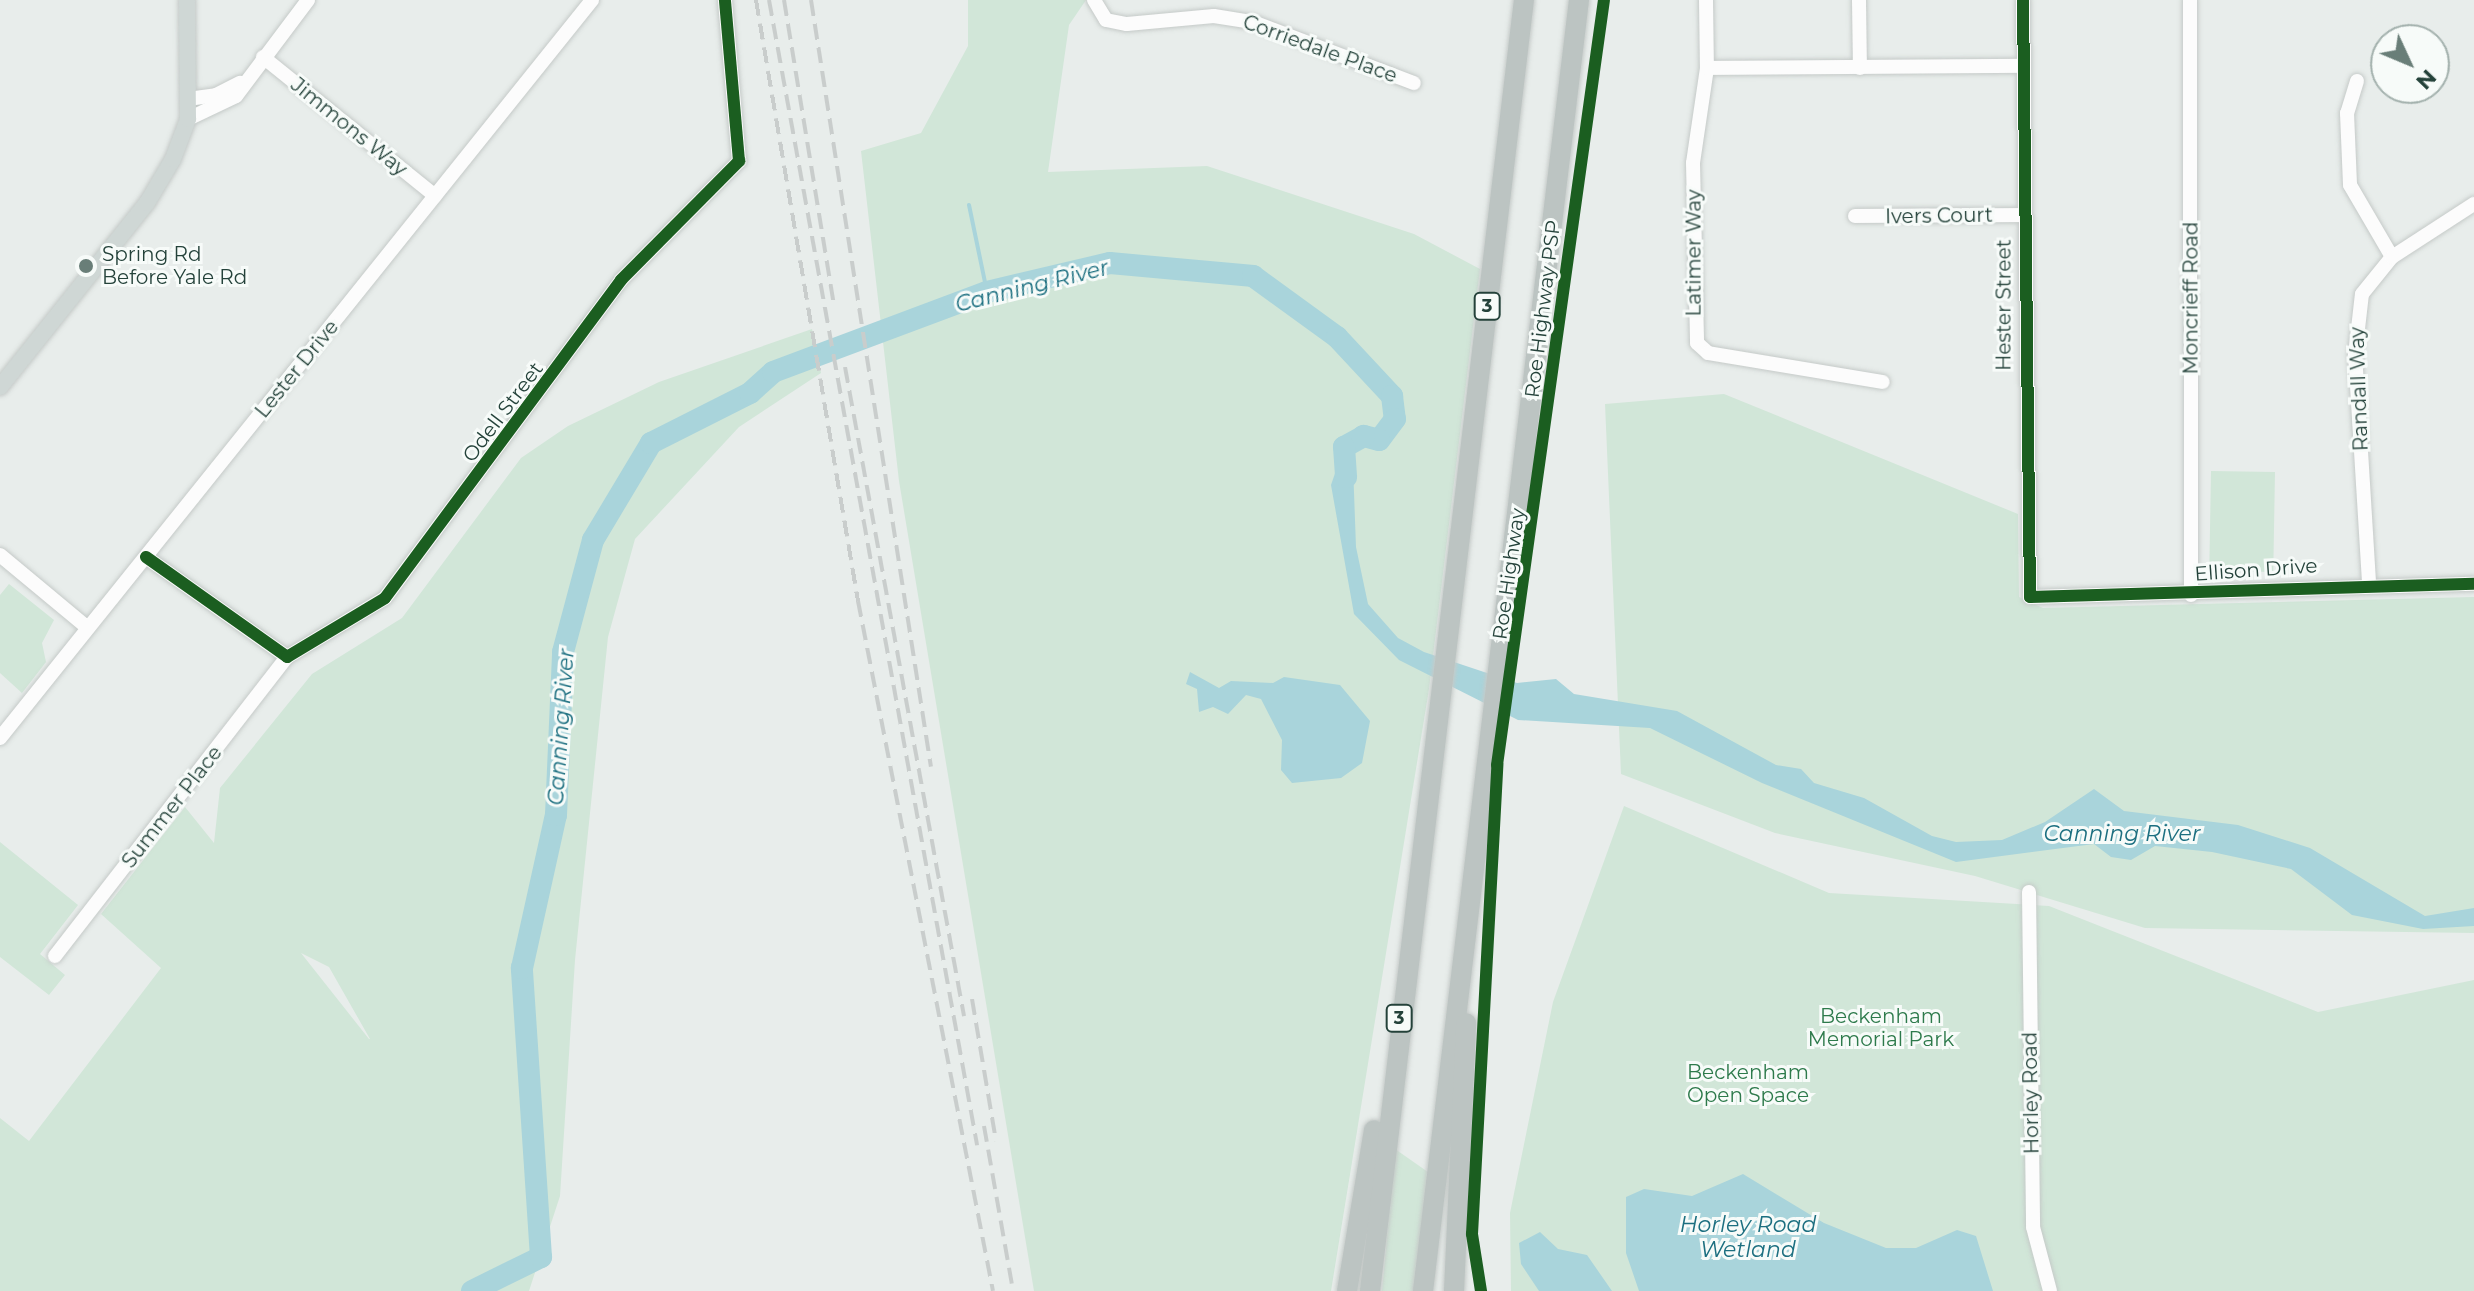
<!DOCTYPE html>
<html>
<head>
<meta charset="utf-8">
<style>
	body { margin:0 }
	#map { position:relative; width:2474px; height:1291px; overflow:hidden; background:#e8edeb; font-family:Montserrat,sans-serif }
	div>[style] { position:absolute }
	.green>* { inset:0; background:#d1e6d8; transform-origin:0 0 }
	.water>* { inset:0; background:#a9d4db }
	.stream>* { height:4px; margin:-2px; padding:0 2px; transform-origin:2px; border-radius:2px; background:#a9d4db }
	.river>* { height:22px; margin:-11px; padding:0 11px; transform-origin:11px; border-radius:11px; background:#a9d4db }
	.roads { filter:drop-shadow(0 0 2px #c5cac8) drop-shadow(0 0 2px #c5cac8) }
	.minor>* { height:14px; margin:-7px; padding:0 7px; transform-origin:7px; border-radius:7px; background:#fcfcfc }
	.major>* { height:16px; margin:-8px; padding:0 8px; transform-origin:8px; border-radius:8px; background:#cfd7d5 }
	.highway>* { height:20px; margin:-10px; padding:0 10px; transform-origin:10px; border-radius:10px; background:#bcc4c2 }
	.rail>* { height:4px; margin-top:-2px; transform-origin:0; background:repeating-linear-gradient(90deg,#c9cdcc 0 16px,transparent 0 24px) }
	.cycleway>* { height:12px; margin:-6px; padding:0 6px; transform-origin:6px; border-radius:6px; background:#1b5e20 }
	.dots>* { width:22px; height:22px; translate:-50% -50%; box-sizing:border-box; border:4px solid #f7fbf9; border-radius:50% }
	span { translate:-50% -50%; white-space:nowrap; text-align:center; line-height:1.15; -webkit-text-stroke:6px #f7fbf9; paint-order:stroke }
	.shield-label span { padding:2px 6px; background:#f7fbf9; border:2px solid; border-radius:6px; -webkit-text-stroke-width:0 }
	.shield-label { font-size:18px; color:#24423a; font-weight:700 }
	.street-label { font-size:20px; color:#24423a }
	.poi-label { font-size:20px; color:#24423a }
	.left { translate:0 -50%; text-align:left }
	.park-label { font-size:20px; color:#2d7a4b }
	.water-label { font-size:22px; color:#1c6f80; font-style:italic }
	.north { position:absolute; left:2370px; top:24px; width:80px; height:80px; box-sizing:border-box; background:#f7fbf9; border:2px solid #a3b1ad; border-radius:50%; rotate:134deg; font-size:22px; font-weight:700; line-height:32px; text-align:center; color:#24423a }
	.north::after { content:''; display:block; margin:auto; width:28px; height:36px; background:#697e78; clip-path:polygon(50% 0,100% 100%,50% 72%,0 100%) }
</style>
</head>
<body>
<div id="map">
	<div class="green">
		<i style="clip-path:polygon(968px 0,1086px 0,1069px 25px,1048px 172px,1207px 166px,1414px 234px,1480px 269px,1429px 689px,1331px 1291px,1034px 1291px,899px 481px,861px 151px,921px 133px,968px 46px)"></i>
		<i style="clip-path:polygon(evenodd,812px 329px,821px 373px,739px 427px,635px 539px,608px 637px,575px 960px,560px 1196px,529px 1291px,0 1291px,0 1118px,29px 1141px,161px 968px,101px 914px,185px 807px,214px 843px,220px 788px,312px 674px,402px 618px,521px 458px,568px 426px,659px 382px,812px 329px,301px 953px,329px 967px,370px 1039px,369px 1039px,301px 953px)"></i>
		<i style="clip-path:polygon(1724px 394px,2018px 514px,2019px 597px,2043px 608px,2474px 597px,2474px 933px,2145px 928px,1975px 876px,1775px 833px,1621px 774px,1605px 404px)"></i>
		<i style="left:2275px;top:472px;width:100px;height:64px;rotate:91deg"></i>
		<i style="clip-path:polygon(9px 584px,54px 620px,42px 643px,46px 662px,22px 693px,0 673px,0 595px)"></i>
		<i style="clip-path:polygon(1624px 806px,1829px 893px,2049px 906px,2318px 1012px,2474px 980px,2474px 1291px,1511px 1291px,1510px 1213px,1553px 1002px)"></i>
		<i style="clip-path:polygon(0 842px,78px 905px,40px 954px,65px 975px,49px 995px,0 957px)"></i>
		<i style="clip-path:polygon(1395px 1149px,1428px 1172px,1416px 1291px,1382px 1291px)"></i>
	</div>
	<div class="water">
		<i style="clip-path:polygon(1344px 447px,1353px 465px,1356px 547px,1368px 604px,1398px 638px,1424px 652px,1517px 683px,1556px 679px,1574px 694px,1677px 711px,1776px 765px,1801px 769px,1814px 783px,1864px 798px,1932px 836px,1956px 842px,2002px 840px,2045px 822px,2094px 789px,2124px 811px,2238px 825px,2310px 848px,2425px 916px,2474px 908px,2474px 926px,2423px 929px,2352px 915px,2291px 869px,2212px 852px,2155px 846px,2131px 860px,2111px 857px,2094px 844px,1956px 862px,1762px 783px,1650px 728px,1518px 720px,1399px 660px,1354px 614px,1331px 485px)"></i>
		<i style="clip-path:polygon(1190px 672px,1219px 688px,1231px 681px,1273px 683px,1284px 677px,1340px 685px,1370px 721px,1362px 763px,1341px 778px,1292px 783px,1281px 770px,1282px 740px,1261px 699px,1246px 695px,1228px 714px,1213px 707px,1199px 712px,1197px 689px,1186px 684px)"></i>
		<i style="clip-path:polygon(1743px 1174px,1824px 1223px,1886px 1248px,1916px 1248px,1957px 1230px,1976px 1236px,1993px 1291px,1639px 1291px,1626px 1253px,1626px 1197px,1644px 1189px,1692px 1196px)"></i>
		<i style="clip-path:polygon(1540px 1232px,1558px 1249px,1587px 1255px,1612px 1291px,1539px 1291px,1521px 1264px,1519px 1243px)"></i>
	</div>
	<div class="stream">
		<i style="left:969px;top:205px;width:89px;rotate:78.3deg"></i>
	</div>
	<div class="river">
		<i style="left:472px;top:1291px;width:77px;rotate:-26.2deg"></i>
		<i style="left:541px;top:1257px;width:290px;rotate:-93.8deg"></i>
		<i style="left:522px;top:968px;width:157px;rotate:-77.5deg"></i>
		<i style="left:556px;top:815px;width:163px;rotate:-87.5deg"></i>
		<i style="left:563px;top:652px;width:116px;rotate:-75deg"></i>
		<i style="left:593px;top:540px;width:113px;rotate:-59.1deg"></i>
		<i style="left:651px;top:443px;width:111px;rotate:-26.8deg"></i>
		<i style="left:750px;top:393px;width:31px;rotate:-42deg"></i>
		<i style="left:773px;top:372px;width:228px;rotate:-20.5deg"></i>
		<i style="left:987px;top:292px;width:126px;rotate:-13.3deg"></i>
		<i style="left:1110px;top:263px;width:144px;rotate:5.2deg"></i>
		<i style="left:1253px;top:276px;width:104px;rotate:36deg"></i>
		<i style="left:1337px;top:337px;width:81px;rotate:47deg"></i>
		<i style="left:1392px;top:396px;width:23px;rotate:83deg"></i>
		<i style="left:1395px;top:419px;width:26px;rotate:127deg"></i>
		<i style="left:1379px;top:440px;width:16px;rotate:-165deg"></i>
		<i style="left:1364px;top:436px;width:23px;rotate:151deg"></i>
		<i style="left:1344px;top:447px;width:30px;rotate:86deg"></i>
	</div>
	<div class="roads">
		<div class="minor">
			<i style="left:1094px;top:0;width:23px;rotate:59deg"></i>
			<i style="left:1106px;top:20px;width:21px;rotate:11deg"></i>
			<i style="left:1127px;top:24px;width:87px;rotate:-5.3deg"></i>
			<i style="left:1214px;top:16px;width:39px;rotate:9deg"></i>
			<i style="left:1253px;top:22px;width:172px;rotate:20.8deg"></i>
			<i style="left:1706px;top:0;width:68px;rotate:89.2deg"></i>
			<i style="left:1707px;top:68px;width:96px;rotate:98.4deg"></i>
			<i style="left:1693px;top:163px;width:180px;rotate:88.7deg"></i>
			<i style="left:1697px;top:343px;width:15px;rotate:42deg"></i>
			<i style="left:1708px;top:353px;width:177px;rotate:9.4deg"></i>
			<i style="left:1859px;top:0;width:68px;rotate:89.2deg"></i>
			<i style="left:2023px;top:0;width:597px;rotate:89.33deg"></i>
			<i style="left:2030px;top:597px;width:444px;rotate:-1.7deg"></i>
			<i style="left:2190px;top:0;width:595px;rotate:89.9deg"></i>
			<i style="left:263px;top:57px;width:221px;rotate:38.9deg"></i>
			<i style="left:1707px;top:68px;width:317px;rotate:-0.4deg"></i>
			<i style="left:2357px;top:81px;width:34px;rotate:107deg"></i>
			<i style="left:2347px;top:113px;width:72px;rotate:87.6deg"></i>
			<i style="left:2350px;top:185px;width:83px;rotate:59.7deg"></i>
			<i style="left:188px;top:99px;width:28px;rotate:-8deg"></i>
			<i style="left:216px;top:95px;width:27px;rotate:-27deg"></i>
			<i style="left:188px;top:119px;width:53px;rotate:-25.6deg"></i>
			<i style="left:236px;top:96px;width:120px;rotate:-53.1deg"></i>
			<i style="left:1855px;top:216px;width:169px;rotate:-0.3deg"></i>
			<i style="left:0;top:555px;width:114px;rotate:39.7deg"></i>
			<i style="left:146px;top:557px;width:173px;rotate:35.3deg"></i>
			<i style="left:287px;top:657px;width:114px;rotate:-31deg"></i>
			<i style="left:385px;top:598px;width:396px;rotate:-53.4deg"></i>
			<i style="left:621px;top:280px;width:168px;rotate:-45.2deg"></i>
			<i style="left:739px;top:161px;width:162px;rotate:-95deg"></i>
			<i style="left:2369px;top:582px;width:227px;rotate:-93.5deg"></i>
			<i style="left:2355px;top:355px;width:61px;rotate:-83.5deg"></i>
			<i style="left:2362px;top:294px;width:48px;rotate:-51deg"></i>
			<i style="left:2392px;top:257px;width:98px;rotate:-32.9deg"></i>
			<i style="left:0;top:738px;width:946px;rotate:-51.26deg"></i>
			<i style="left:2029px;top:892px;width:335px;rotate:89.3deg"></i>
			<i style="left:2033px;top:1227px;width:66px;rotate:75.1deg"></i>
			<i style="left:55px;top:956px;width:378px;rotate:-52.2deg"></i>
		</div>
		<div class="major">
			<i style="left:0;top:387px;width:236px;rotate:-51.4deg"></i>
			<i style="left:147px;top:203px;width:51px;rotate:-59.4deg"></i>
			<i style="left:173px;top:159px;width:43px;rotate:-69.4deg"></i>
			<i style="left:188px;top:119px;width:119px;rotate:-90.5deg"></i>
		</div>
		<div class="highway">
			<i style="left:1347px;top:1291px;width:163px;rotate:-80.5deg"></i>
			<i style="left:1370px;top:1291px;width:1300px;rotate:-83.2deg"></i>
			<i style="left:1423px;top:1291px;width:1300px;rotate:-83.11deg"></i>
			<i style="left:1454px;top:1291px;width:268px;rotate:-87.4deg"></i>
		</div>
	</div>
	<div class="rail">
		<i style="left:756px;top:0;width:610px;rotate:80.37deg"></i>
		<i style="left:858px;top:601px;width:703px;rotate:78.93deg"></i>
		<i style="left:769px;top:0;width:1164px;rotate:79.7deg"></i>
		<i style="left:784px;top:0;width:308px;rotate:80.7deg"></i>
		<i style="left:811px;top:0;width:776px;rotate:81.11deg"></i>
		<i style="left:845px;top:367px;width:660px;rotate:79.61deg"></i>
		<i style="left:972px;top:999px;width:144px;rotate:80.4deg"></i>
		<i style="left:984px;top:1126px;width:168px;rotate:80deg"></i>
	</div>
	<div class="cycleway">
		<i style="left:2023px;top:0;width:597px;rotate:89.33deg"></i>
		<i style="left:2030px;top:597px;width:444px;rotate:-1.7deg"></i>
		<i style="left:146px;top:557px;width:173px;rotate:35.3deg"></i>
		<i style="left:287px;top:657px;width:114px;rotate:-31deg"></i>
		<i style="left:385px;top:598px;width:396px;rotate:-53.4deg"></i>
		<i style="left:621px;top:280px;width:168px;rotate:-45.2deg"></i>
		<i style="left:739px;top:161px;width:162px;rotate:-95deg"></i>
		<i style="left:1481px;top:1291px;width:58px;rotate:-99deg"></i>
		<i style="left:1472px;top:1234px;width:470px;rotate:-86.9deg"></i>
		<i style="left:1497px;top:765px;width:772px;rotate:-82.04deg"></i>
	</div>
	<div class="dots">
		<i style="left:86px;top:266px;background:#697e78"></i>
	</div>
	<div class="shield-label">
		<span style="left:1487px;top:306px">3</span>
		<span style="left:1399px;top:1018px">3</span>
	</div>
	<div class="street-label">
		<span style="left:1320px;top:49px;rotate:20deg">Corriedale Place</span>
		<span style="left:349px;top:127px;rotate:39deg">Jimmons Way</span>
		<span style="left:1939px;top:216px;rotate:-1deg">Ivers Court</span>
		<span style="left:1694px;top:253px;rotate:-90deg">Latimer Way</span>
		<span style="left:2191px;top:298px;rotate:-90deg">Moncrieff Road</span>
		<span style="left:2004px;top:305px;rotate:-90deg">Hester Street</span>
		<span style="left:1543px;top:309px;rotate:-83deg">Roe Highway PSP</span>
		<span style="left:297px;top:369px;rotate:-51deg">Lester Drive</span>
		<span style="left:2359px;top:389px;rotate:-92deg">Randall Way</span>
		<span style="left:503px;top:412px;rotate:-53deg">Odell Street</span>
		<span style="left:2256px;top:570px;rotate:-4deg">Ellison Drive</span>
		<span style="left:1509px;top:574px;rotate:-82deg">Roe Highway</span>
		<span style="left:172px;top:807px;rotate:-52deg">Summer Place</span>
		<span style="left:2031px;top:1093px;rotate:-91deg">Horley Road</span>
	</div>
	<div class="poi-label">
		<span class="left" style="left:102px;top:266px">Spring Rd<br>Before Yale Rd</span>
	</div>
	<div class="park-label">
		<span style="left:1881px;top:1028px">Beckenham<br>Memorial Park</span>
		<span style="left:1748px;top:1084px">Beckenham<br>Open Space</span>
	</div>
	<div class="water-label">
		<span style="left:1032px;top:286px;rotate:-14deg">Canning River</span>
		<span style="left:561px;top:727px;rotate:-86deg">Canning River</span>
		<span style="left:2122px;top:834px">Canning River</span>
		<span style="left:1748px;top:1237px">Horley Road<br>Wetland</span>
	</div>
	<div class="north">N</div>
</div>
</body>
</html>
